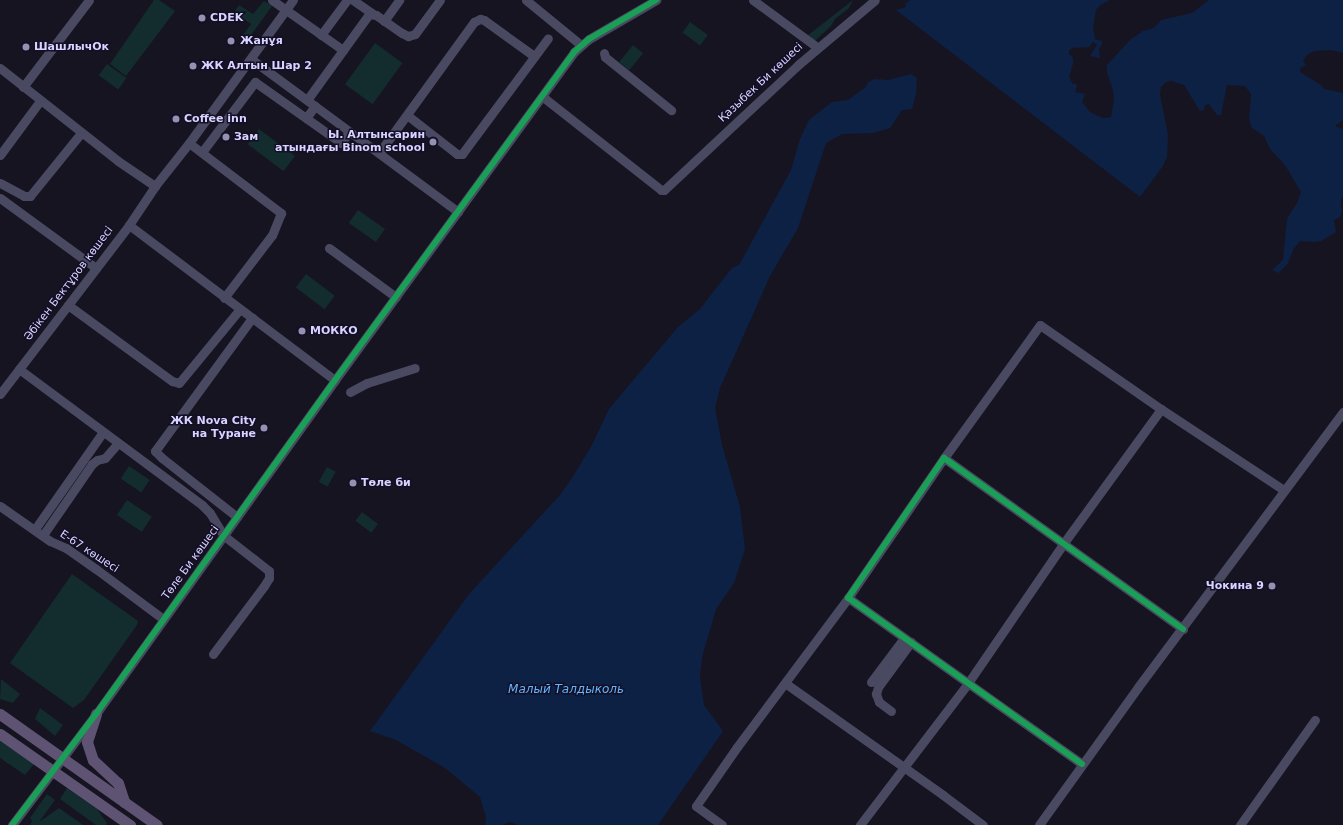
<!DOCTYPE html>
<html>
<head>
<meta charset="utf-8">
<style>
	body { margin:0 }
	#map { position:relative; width:1343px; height:825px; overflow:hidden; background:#161421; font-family:"DejaVu Sans",sans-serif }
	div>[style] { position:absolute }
	.green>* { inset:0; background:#132c2d; transform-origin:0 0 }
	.water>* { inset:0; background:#0d2144 }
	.minor>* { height:9px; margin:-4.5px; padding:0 4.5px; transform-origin:4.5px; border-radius:4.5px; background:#4a4962 }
	.major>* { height:11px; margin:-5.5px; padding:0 5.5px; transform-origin:5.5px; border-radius:5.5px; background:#5e5373 }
	.cycleway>* { height:6px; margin:-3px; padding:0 3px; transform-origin:3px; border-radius:3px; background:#1a9f57 }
	.dots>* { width:11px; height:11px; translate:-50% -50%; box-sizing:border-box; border:2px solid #130f26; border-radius:50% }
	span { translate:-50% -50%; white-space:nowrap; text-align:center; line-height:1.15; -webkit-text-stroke:3px #130f26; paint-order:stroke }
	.poi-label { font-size:11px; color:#d9d4ff; font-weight:700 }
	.left { translate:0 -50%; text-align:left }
	.right { translate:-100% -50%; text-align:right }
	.street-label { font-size:11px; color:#d9d4ff }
	.water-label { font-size:12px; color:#62b6ff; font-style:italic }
</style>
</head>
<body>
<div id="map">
	<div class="green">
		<i style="clip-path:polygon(154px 0,159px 0,175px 11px,126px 76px,110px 64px)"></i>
		<i style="clip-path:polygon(853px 0,849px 8px,835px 19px,831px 26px,815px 41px,807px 36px)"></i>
		<i style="clip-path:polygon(264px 1px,272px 6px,246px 42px,241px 38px,251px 24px,234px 12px,239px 5px,253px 14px)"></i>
		<i style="left:690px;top:22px;width:22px;height:13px;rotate:36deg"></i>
		<i style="left:375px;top:43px;width:34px;height:51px;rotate:36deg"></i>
		<i style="left:633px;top:45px;width:13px;height:22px;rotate:39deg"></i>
		<i style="left:107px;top:64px;width:24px;height:14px;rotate:36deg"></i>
		<i style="left:259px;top:129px;width:45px;height:19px;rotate:37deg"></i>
		<i style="left:358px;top:210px;width:33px;height:16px;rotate:35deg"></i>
		<i style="left:306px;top:274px;width:36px;height:17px;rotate:37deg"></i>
		<i style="left:129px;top:466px;width:25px;height:15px;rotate:34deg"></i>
		<i style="left:327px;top:467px;width:10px;height:17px;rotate:29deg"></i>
		<i style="left:127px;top:500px;width:30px;height:18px;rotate:34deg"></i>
		<i style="left:362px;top:512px;width:20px;height:11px;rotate:37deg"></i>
		<i style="clip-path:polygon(72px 574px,138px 621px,137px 625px,84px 700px,73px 708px,10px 663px)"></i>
		<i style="clip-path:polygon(1px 679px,20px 694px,13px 703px,0 699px)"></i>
		<i style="clip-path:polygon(40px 708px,63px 725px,55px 736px,35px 719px)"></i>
		<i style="clip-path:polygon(0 741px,34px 764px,25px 775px,0 758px)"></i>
		<i style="clip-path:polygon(67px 788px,97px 809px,107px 823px,106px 825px,96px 825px,60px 799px)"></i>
		<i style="clip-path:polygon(47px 794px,55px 800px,39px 822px,59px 808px,83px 825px,30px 825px,32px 821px,30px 818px)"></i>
	</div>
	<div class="water">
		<i style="clip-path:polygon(910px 0,1110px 0,1099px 6px,1096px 10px,1093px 27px,1095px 39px,1102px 41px,1102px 44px,1099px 49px,1100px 58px,1090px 56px,1097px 45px,1093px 42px,1089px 47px,1073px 48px,1069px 50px,1069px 54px,1073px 58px,1073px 64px,1069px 77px,1073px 84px,1076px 84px,1077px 86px,1075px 92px,1085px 94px,1082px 102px,1090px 112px,1103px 118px,1111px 117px,1114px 100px,1113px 90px,1107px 72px,1107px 65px,1131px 39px,1143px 31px,1154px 28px,1161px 20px,1192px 13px,1209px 0,1343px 0,1343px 53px,1331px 50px,1314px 51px,1307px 55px,1303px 61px,1306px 65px,1300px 68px,1300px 72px,1321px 85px,1324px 89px,1343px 93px,1343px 120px,1335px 126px,1343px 129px,1343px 196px,1341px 200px,1342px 211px,1340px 217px,1334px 220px,1336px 232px,1321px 241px,1314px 242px,1300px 241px,1293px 250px,1288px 263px,1279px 273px,1272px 270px,1283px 260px,1287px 219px,1297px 203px,1301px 192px,1285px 165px,1270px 149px,1264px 136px,1252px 128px,1249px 119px,1251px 94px,1245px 86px,1227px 85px,1221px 115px,1217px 115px,1209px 104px,1205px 105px,1204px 110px,1200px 111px,1184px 85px,1171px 81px,1166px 82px,1161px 87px,1160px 95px,1168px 135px,1167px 157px,1163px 166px,1140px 197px,896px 10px,906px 7px,905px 4px)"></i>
		<i style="clip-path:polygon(911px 74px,917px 78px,916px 94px,912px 109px,902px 110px,890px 128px,873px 133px,842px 134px,826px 143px,798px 228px,770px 276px,720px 388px,715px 408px,722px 445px,740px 507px,745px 549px,734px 583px,716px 609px,702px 657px,700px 677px,704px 705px,723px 731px,658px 825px,518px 825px,510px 822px,502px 825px,485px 825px,486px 817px,480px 797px,445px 768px,396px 740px,370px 731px,469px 594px,560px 495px,574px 475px,593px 443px,609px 409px,678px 327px,700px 309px,732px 268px,739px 265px,791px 170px,800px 139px,809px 120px,832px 102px,848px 100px,866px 87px,868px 82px,875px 79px,888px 80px)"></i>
	</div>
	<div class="minor">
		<i style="left:272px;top:0;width:87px;rotate:35.2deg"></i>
		<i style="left:353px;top:0;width:24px;rotate:35deg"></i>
		<i style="left:526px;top:0;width:71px;rotate:39.3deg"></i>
		<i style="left:753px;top:0;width:79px;rotate:36.3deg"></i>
		<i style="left:384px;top:21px;width:26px;rotate:-54deg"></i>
		<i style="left:321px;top:35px;width:44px;rotate:-53.4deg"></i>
		<i style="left:604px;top:53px;width:4px;rotate:76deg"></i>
		<i style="left:605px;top:57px;width:85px;rotate:38.8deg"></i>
		<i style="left:251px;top:59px;width:79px;rotate:36.3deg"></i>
		<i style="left:315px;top:106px;width:15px;rotate:127deg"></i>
		<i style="left:0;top:68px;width:150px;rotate:38.2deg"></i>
		<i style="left:118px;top:161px;width:45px;rotate:34deg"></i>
		<i style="left:23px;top:87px;width:109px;rotate:-52.8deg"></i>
		<i style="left:543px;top:97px;width:150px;rotate:38.2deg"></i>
		<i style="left:661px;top:190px;width:3px"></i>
		<i style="left:664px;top:190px;width:185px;rotate:-43deg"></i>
		<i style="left:799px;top:64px;width:99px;rotate:-40.1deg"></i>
		<i style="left:307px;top:100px;width:106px;rotate:-54.2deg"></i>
		<i style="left:369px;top:14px;width:7px;rotate:8deg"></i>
		<i style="left:376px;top:15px;width:32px;rotate:35deg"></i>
		<i style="left:402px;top:33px;width:7px;rotate:27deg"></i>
		<i style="left:408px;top:36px;width:7px;rotate:-16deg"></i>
		<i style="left:415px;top:34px;width:42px;rotate:-53.7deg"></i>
		<i style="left:315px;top:106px;width:178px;rotate:36.5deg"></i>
		<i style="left:407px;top:115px;width:63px;rotate:38deg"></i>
		<i style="left:457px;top:154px;width:5px"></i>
		<i style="left:462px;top:154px;width:144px;rotate:-53.4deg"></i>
		<i style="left:189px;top:143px;width:116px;rotate:37.3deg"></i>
		<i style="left:281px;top:213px;width:24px;rotate:112deg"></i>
		<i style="left:272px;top:235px;width:79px;rotate:127.3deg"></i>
		<i style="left:202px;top:152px;width:88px;rotate:-52.9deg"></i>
		<i style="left:255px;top:82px;width:105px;rotate:35.3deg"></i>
		<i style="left:341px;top:143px;width:14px;rotate:-54deg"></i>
		<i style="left:379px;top:153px;width:162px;rotate:-54.1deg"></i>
		<i style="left:474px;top:22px;width:7px;rotate:-27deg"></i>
		<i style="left:480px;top:19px;width:4px;rotate:14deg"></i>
		<i style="left:484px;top:20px;width:62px;rotate:35.8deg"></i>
		<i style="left:0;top:155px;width:67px;rotate:-53.5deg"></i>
		<i style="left:0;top:183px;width:27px;rotate:28deg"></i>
		<i style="left:24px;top:196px;width:6px"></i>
		<i style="left:30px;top:196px;width:81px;rotate:-51deg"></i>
		<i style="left:0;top:198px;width:119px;rotate:36.1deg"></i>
		<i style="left:129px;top:225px;width:258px;rotate:37deg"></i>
		<i style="left:329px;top:248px;width:83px;rotate:36.2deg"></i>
		<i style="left:68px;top:305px;width:129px;rotate:36.2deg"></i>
		<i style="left:172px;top:381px;width:7px;rotate:16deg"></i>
		<i style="left:179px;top:383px;width:96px;rotate:-50.5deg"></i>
		<i style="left:19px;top:369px;width:228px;rotate:36.6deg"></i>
		<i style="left:202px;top:505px;width:11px;rotate:45deg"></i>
		<i style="left:210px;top:513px;width:26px;rotate:59deg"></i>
		<i style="left:223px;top:535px;width:58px;rotate:38deg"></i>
		<i style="left:269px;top:571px;width:7px;rotate:90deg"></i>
		<i style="left:269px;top:578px;width:9px;rotate:122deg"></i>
		<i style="left:264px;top:586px;width:85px;rotate:126.9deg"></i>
		<i style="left:350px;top:392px;width:19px;rotate:-28deg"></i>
		<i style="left:367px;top:383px;width:50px;rotate:-17.4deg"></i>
		<i style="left:0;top:394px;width:213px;rotate:-52.6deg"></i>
		<i style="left:129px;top:225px;width:47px;rotate:-56.3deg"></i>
		<i style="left:155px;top:186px;width:55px;rotate:-51.7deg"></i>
		<i style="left:189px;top:143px;width:177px;rotate:-54deg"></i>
		<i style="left:944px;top:458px;width:164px;rotate:-54.2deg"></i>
		<i style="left:1040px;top:325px;width:147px;rotate:34.8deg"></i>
		<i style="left:0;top:506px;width:61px;rotate:35deg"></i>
		<i style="left:50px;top:541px;width:17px;rotate:24deg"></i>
		<i style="left:66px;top:548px;width:37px;rotate:35deg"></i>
		<i style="left:96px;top:569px;width:84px;rotate:36.7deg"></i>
		<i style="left:237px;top:517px;width:95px;rotate:-141.8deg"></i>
		<i style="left:162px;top:458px;width:10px;rotate:-135deg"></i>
		<i style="left:155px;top:451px;width:165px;rotate:-53.9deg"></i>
		<i style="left:35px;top:529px;width:118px;rotate:-55deg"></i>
		<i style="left:43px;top:535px;width:86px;rotate:-55.4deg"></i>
		<i style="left:92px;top:464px;width:6px;rotate:-39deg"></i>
		<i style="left:97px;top:460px;width:8px;rotate:-14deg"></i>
		<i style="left:105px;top:458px;width:20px;rotate:-49deg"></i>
		<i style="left:871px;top:682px;width:55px;rotate:-53.1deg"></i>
		<i style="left:785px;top:683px;width:194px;rotate:35.3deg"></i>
		<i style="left:943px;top:795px;width:50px;rotate:36.9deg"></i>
		<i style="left:891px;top:711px;width:15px;rotate:-143deg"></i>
		<i style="left:879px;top:702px;width:9px;rotate:-111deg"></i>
		<i style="left:876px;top:694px;width:7px;rotate:-74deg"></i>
		<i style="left:878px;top:687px;width:56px;rotate:-53.7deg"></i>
		<i style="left:1082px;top:764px;width:287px;rotate:-144.6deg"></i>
		<i style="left:848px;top:598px;width:170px;rotate:-55.6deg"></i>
		<i style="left:944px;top:458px;width:294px;rotate:35.6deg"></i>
		<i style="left:12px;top:825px;width:139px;rotate:-52.9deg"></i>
		<i style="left:96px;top:714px;width:411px;rotate:-54.4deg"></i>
		<i style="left:335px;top:380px;width:406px;rotate:-53.9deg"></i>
		<i style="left:574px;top:52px;width:20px;rotate:-41deg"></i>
		<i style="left:589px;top:39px;width:78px;rotate:-30.2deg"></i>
		<i style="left:722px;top:825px;width:32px;rotate:-144deg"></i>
		<i style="left:696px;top:806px;width:72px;rotate:-55.2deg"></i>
		<i style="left:737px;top:747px;width:186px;rotate:-53.3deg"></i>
		<i style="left:860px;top:825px;width:178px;rotate:-52.7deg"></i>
		<i style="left:968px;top:683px;width:168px;rotate:-55.6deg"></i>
		<i style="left:1063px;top:544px;width:167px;rotate:-54deg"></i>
		<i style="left:1161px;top:409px;width:147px;rotate:33.4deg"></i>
		<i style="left:1039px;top:825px;width:170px;rotate:-54.3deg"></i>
		<i style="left:1138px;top:687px;width:343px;rotate:-53.3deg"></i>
		<i style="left:1240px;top:825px;width:129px;rotate:-54.5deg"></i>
	</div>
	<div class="major">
		<i style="left:0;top:714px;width:192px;rotate:35.3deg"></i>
		<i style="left:96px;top:714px;width:29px;rotate:108deg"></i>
		<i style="left:87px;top:742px;width:19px;rotate:72deg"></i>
		<i style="left:93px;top:760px;width:34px;rotate:43deg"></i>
		<i style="left:118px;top:783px;width:20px;rotate:72deg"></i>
		<i style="left:0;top:734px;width:159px;rotate:35deg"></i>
	</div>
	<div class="cycleway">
		<i style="left:1082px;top:764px;width:287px;rotate:-144.6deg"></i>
		<i style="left:848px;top:598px;width:170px;rotate:-55.6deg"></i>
		<i style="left:944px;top:458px;width:294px;rotate:35.6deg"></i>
		<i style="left:12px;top:825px;width:139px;rotate:-52.9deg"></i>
		<i style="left:96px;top:714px;width:411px;rotate:-54.4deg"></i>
		<i style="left:335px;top:380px;width:406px;rotate:-53.9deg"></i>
		<i style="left:574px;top:52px;width:20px;rotate:-41deg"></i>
		<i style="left:589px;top:39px;width:78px;rotate:-30.2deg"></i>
	</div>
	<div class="dots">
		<i style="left:202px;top:18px;background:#9591b1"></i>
		<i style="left:231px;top:41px;background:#9591b1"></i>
		<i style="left:26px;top:47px;background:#9591b1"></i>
		<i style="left:193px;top:66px;background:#9591b1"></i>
		<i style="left:176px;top:119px;background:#9591b1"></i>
		<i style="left:226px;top:137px;background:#9591b1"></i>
		<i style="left:433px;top:142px;background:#9591b1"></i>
		<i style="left:302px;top:331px;background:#9591b1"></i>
		<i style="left:264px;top:428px;background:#9591b1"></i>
		<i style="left:353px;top:483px;background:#9591b1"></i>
		<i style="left:1272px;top:586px;background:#9591b1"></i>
	</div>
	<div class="poi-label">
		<span class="left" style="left:210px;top:18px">CDEK</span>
		<span class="left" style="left:240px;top:41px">Жанұя</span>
		<span class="left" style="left:34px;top:47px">ШашлычОк</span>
		<span class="left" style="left:201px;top:66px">ЖК Алтын Шар 2</span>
		<span class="left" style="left:184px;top:119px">Coffee inn</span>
		<span class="right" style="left:425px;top:142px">Ы. Алтынсарин<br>атындағы Binom school</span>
		<span class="left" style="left:234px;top:137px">Зам</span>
		<span class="left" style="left:310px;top:331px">МОККО</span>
		<span class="right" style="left:256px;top:428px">ЖК Nova City<br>на Туране</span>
		<span class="left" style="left:361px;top:483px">Төле би</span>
		<span class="right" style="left:1264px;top:586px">Чокина 9</span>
	</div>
	<div class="street-label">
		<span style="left:761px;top:83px;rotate:-43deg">Қазыбек Би көшесі</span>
		<span style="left:69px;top:284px;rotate:-53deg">Әбікен Бектұров көшесі</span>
		<span style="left:89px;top:552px;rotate:33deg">Е-67 көшесі</span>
		<span style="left:191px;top:563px;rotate:-54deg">Төле Би көшесі</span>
	</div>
	<div class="water-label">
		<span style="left:566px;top:690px">Малый Талдыколь</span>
	</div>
</div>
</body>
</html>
